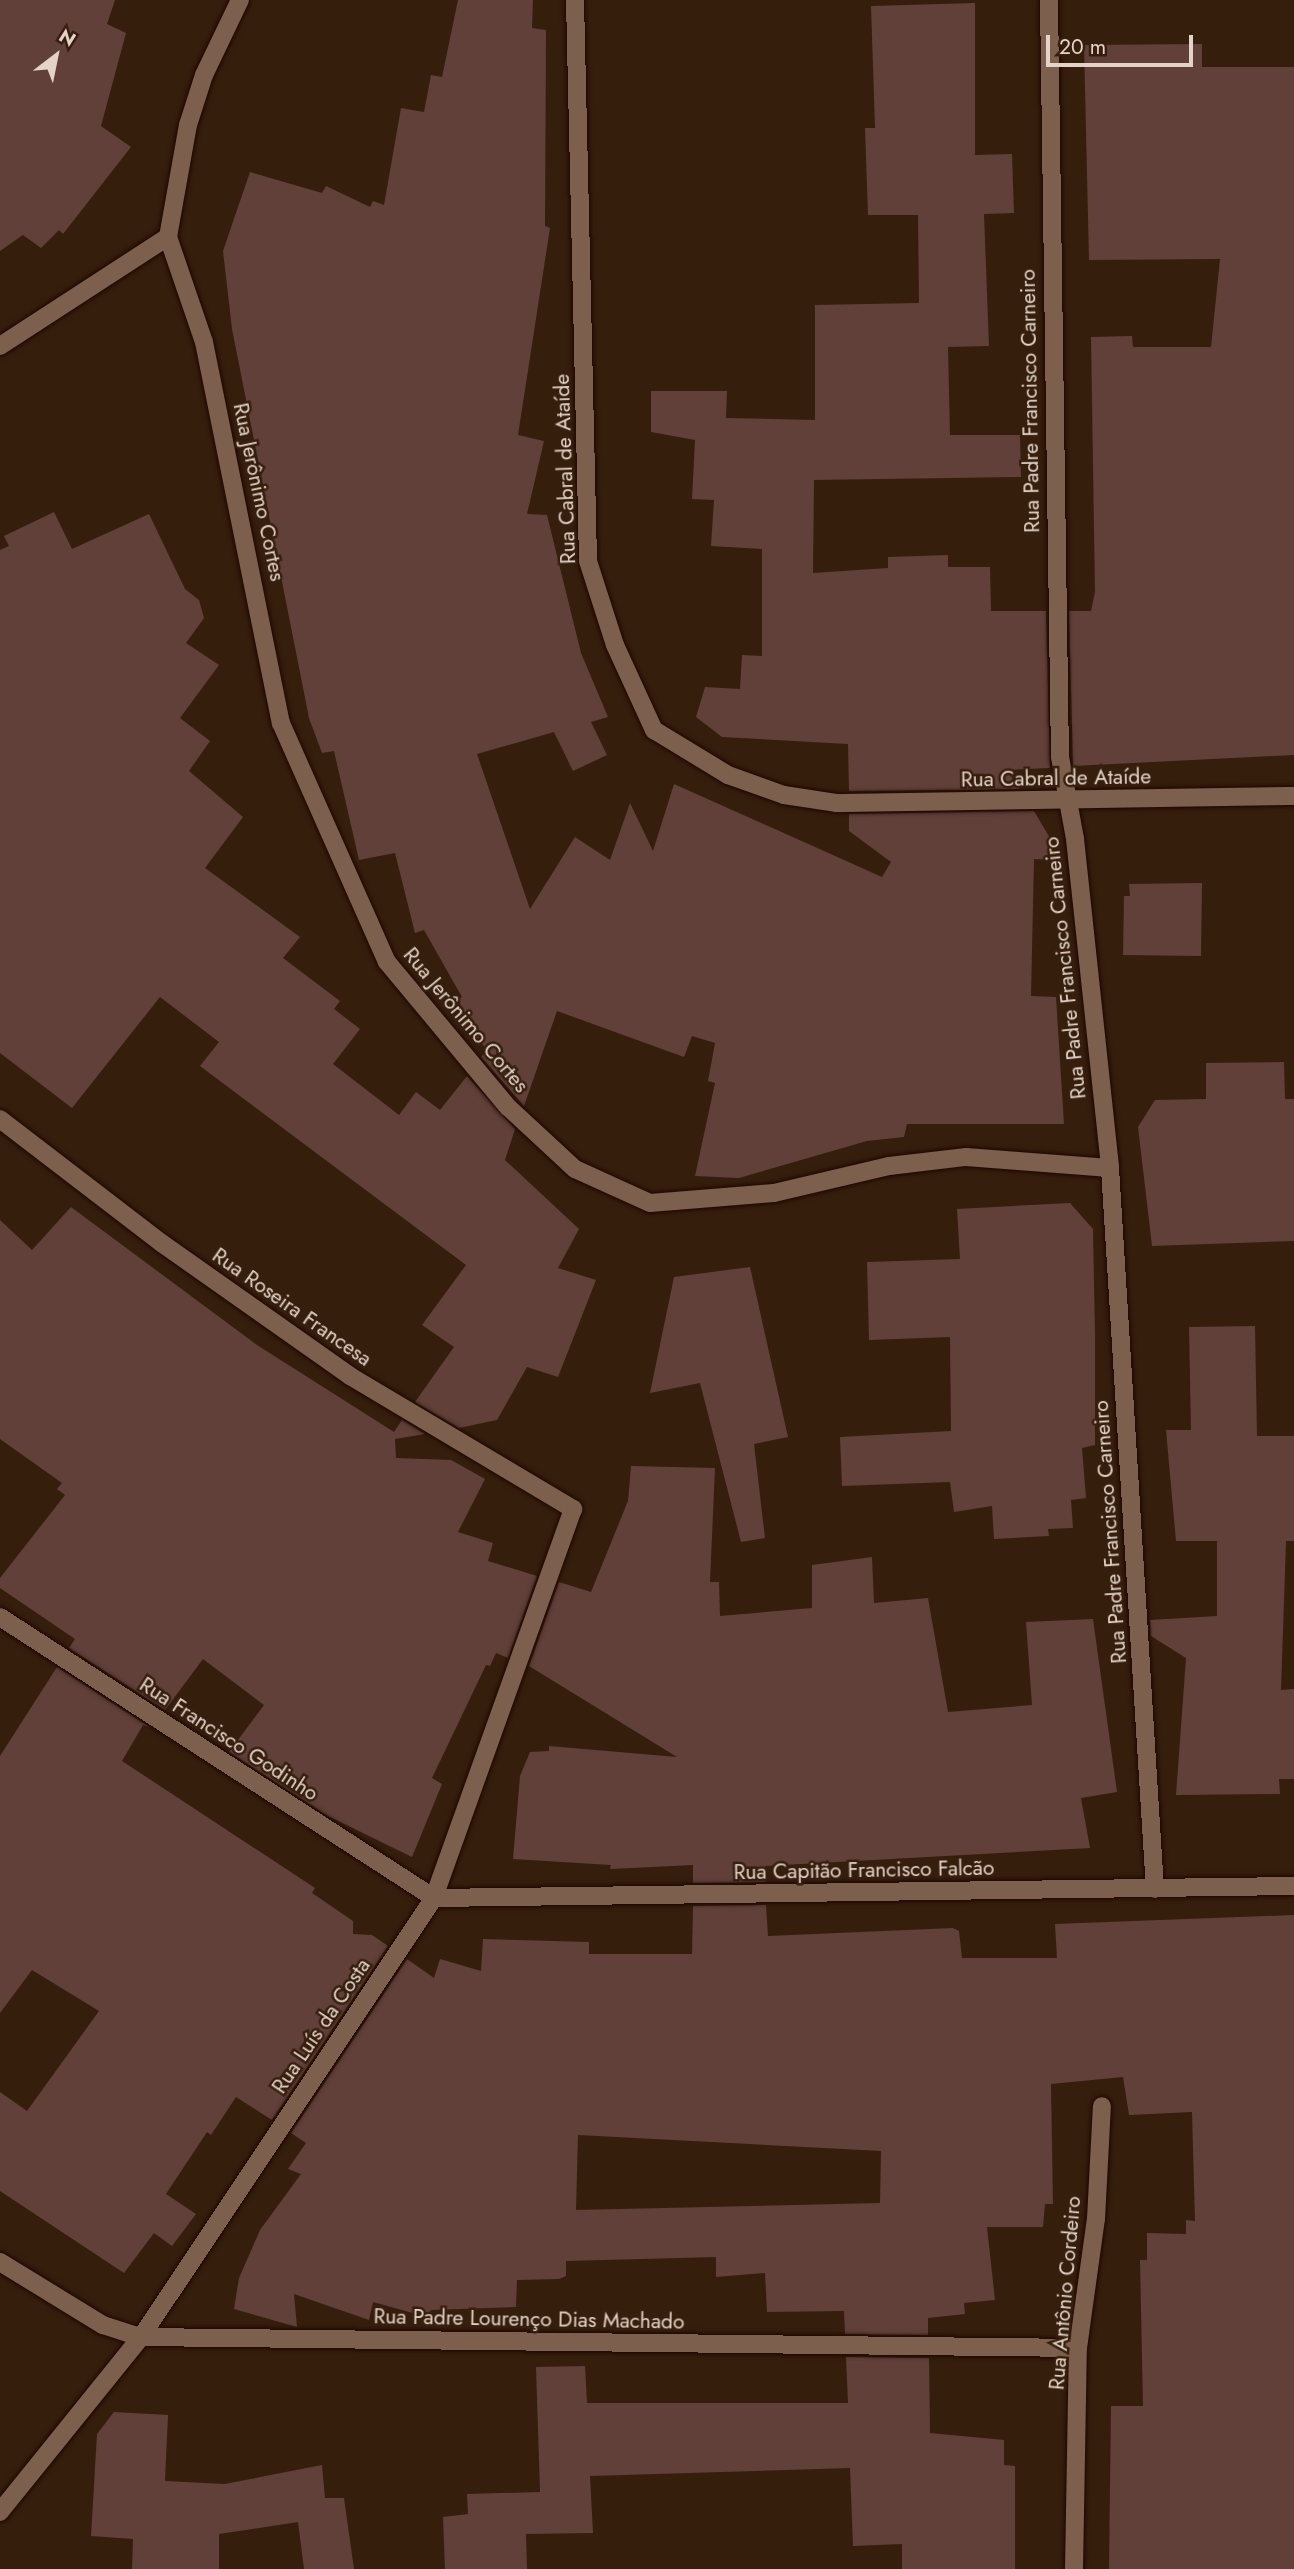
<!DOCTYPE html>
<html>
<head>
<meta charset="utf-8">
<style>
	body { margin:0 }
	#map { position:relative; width:1294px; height:2569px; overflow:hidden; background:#361e0d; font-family:Jost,sans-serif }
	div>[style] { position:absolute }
	.building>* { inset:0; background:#604039 }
	.roads { filter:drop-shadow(0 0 2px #1d0700) drop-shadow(0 0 2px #1d0700) }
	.street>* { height:18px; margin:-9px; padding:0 9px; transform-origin:9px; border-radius:9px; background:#7c604d }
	span { translate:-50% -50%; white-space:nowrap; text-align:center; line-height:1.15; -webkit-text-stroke:5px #361e0d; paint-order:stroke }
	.street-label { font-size:21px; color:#e3d3c8 }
	.north { position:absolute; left:21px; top:21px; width:70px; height:70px; -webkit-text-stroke:5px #361e0d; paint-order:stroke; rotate:32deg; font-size:19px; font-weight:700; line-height:28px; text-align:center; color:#e3d3c8 }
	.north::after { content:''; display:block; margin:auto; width:24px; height:32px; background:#e3d3c8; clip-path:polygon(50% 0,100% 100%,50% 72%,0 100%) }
	.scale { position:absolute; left:1046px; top:35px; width:147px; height:32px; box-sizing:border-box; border:4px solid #e3d3c8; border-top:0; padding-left:9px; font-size:21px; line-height:24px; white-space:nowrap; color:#e3d3c8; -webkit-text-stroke:5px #361e0d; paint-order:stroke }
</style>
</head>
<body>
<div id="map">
	<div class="building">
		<i style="clip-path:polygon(0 0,115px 0,107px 24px,126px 33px,101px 126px,131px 147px,63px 234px,59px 230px,41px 248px,23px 235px,0 251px)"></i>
		<i style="clip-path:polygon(458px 0,533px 0,532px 28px,546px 30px,545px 226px,550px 228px,518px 435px,544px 441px,527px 514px,547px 515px,581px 653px,608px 717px,591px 722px,607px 755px,573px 771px,554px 732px,477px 754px,530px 909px,575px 837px,610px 860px,630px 803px,653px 851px,674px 784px,882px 877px,891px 862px,849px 831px,849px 814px,1034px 811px,1063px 860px,1034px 859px,1031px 996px,1056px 997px,1064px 1124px,907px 1124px,904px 1137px,867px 1141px,739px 1178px,695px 1176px,715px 1083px,708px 1081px,715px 1043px,692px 1036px,684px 1057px,557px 1011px,524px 1106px,481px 1057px,487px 1050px,451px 1004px,462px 997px,424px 930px,415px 933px,395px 853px,359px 860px,334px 751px,322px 753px,309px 718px,232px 329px,223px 251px,250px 172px,322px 193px,326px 186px,370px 207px,373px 201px,384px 205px,401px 108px,424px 112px,431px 75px,442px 77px)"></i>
		<i style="clip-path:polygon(975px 3px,975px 155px,1012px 154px,1014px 213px,984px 214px,989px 346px,948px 347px,950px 435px,1020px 435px,1021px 477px,814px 480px,813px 573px,888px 568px,888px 557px,948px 555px,948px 567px,990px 567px,991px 611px,1046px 611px,1050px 768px,1008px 770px,1020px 789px,849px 791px,848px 744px,722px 737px,696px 717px,705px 687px,740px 689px,742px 655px,762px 656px,762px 549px,711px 546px,714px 500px,692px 499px,695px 440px,651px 432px,651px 391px,727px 391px,726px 418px,815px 420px,815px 305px,919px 303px,918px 215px,868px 215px,865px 128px,875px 128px,871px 6px)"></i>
		<i style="clip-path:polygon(1202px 44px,1202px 67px,1294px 67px,1294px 755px,1073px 766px,1069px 611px,1091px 611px,1095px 592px,1091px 337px,1132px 336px,1133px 347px,1211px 347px,1220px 259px,1089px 260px,1084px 45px)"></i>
		<i style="clip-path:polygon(54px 512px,72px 549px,149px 514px,185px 589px,199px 600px,204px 618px,186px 643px,219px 665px,180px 718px,210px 741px,189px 771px,243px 817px,205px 868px,300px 937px,283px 958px,340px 1001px,334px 1009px,360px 1029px,333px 1064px,399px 1115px,416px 1092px,440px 1110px,467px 1076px,515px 1129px,505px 1160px,579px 1229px,558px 1268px,596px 1280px,558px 1377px,527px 1367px,497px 1420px,459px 1428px,415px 1402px,454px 1347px,422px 1325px,466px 1265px,200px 1066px,219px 1042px,160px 997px,72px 1108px,0 1053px,0 550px,9px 546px,4px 536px)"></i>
		<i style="clip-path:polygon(1202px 883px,1201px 956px,1123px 955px,1124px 896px,1130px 896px,1129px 884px)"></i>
		<i style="clip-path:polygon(1284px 1062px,1285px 1099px,1294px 1099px,1294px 1241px,1152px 1246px,1138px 1127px,1155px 1100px,1206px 1099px,1206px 1063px)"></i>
		<i style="clip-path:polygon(1070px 1203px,1093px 1229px,1095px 1334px,1095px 1445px,1082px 1448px,1086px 1498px,1071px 1500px,1073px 1528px,1048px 1529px,1049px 1536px,994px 1539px,992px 1506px,954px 1512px,950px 1482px,842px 1486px,840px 1437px,951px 1431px,950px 1337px,869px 1340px,867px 1262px,960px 1259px,957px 1209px)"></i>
		<i style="clip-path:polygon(71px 1207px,257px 1345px,394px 1432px,402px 1420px,425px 1434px,395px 1439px,396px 1458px,451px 1460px,485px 1479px,458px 1532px,493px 1543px,488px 1561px,537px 1576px,508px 1658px,496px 1653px,490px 1666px,486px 1665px,432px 1778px,442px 1784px,412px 1857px,328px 1816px,229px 1752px,264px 1705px,203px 1659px,165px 1710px,69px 1648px,75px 1639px,0 1588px,0 1578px,65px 1495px,57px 1489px,62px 1483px,0 1439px,0 1220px,32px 1250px)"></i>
		<i style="clip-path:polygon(750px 1267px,788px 1437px,754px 1444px,765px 1538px,741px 1542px,700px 1383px,650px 1393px,674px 1277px)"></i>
		<i style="clip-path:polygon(1255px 1326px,1257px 1436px,1294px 1436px,1294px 1541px,1286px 1541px,1281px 1690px,1294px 1689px,1294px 1779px,1279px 1779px,1280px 1794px,1176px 1795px,1186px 1658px,1151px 1636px,1150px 1620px,1217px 1616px,1217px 1541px,1176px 1541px,1166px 1430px,1191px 1430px,1189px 1327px)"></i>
		<i style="clip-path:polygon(631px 1466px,715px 1468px,710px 1582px,719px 1582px,720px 1616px,812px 1608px,812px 1565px,872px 1557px,874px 1603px,928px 1598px,948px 1712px,1032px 1705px,1026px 1622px,1093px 1619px,1117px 1792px,1081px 1798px,1090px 1848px,765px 1866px,765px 1882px,693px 1883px,693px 1865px,610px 1869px,611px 1865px,513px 1859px,520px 1776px,530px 1752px,549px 1751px,549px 1746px,677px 1757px,529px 1666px,559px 1582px,591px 1592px,628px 1501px)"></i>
		<i style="clip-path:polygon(57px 1667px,151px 1728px,143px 1725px,122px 1761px,315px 1888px,312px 1893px,353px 1921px,353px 1934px,372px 1935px,388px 1946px,272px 2120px,236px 2097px,211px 2135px,207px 2132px,166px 2194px,196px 2214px,172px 2246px,154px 2233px,124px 2273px,0 2191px,0 2092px,27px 2111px,99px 2011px,32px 1970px,0 2013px,0 1756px)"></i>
		<i style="clip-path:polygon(evenodd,766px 1905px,768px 1936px,953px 1928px,959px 1931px,962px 1958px,1057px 1958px,1055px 1924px,1294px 1915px,1294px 2569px,1109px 2569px,1111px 2406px,1143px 2406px,1140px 2260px,1147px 2260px,1147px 2233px,1186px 2234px,1186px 2220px,1195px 2221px,1192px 2112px,1129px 2115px,1123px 2077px,1051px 2084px,1053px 2204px,1045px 2204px,1043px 2227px,987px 2227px,995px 2300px,964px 2303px,965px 2314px,928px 2318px,928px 2335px,845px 2334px,844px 2311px,767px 2312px,765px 2273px,716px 2277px,716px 2257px,566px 2261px,566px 2276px,559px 2279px,517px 2280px,516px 2307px,431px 2310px,427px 2317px,373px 2302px,369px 2320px,294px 2294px,297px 2327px,234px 2309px,239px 2278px,260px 2230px,301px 2174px,288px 2169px,306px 2143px,291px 2133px,407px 1959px,434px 1978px,440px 1959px,481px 1971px,483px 1939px,589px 1942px,589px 1954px,692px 1954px,693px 1906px,766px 1905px,578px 2135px,881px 2151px,880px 2203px,576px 2210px,578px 2135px)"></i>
		<i style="clip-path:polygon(846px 2357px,929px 2358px,930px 2433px,1004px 2440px,1004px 2465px,1015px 2466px,1015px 2569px,902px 2569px,902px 2544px,853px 2546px,850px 2468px,590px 2476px,593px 2533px,526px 2534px,527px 2569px,445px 2569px,443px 2517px,468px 2514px,467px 2494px,540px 2492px,536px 2367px,585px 2366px,587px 2403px,848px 2403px)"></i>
		<i style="clip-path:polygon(114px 2412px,168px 2415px,165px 2481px,225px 2484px,322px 2465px,325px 2498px,344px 2498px,354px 2569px,304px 2569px,298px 2522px,219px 2534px,219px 2569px,132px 2569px,133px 2539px,91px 2536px,97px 2434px)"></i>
	</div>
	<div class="roads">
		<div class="street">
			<i style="left:575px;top:0;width:561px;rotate:88.67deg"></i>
			<i style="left:588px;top:561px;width:88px;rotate:72.2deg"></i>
			<i style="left:615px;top:645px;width:94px;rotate:65.4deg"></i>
			<i style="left:654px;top:730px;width:87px;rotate:31.3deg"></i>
			<i style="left:728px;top:775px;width:59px;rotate:19.7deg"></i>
			<i style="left:784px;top:795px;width:54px;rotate:8.6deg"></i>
			<i style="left:837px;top:803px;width:457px;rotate:-0.9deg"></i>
			<i style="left:1049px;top:0;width:757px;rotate:89.17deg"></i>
			<i style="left:1060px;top:757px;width:83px;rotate:79.6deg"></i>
			<i style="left:1075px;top:839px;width:331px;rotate:83.9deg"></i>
			<i style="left:1110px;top:1168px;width:722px;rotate:86.43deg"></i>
			<i style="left:168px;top:237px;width:111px;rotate:71.1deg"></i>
			<i style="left:204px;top:342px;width:389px;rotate:78.6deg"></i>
			<i style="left:281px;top:723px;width:261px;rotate:66.1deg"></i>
			<i style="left:387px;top:962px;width:189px;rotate:50.2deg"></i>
			<i style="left:508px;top:1107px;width:91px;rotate:42.8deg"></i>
			<i style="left:575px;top:1169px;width:82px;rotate:24.4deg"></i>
			<i style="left:650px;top:1203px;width:124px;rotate:-4.6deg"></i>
			<i style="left:774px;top:1193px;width:118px;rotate:-13.2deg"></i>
			<i style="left:889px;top:1166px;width:78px;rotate:-6.7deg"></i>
			<i style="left:966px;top:1157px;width:144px;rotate:4.4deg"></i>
			<i style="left:0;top:346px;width:200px;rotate:-33deg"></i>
			<i style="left:168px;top:237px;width:114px;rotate:-79.9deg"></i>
			<i style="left:188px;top:125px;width:52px;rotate:-72.3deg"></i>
			<i style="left:204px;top:75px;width:83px;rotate:-64.4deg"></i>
			<i style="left:0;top:1119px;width:205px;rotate:37.5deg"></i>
			<i style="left:163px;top:1244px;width:229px;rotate:35.2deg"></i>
			<i style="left:350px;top:1376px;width:260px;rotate:30.8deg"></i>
			<i style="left:573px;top:1509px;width:413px;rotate:109.7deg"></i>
			<i style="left:434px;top:1898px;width:528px;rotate:123.72deg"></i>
			<i style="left:141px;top:2337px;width:225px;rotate:128.9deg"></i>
			<i style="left:0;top:1617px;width:517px;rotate:32.92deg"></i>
			<i style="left:434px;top:1898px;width:860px;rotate:-0.8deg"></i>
			<i style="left:0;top:2262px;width:121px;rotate:31.5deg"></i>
			<i style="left:103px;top:2325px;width:40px;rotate:18deg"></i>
			<i style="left:141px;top:2337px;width:937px;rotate:0.67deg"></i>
			<i style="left:1074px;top:2569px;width:221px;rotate:-89deg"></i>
			<i style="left:1078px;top:2348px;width:130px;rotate:-82.1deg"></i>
			<i style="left:1096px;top:2219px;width:113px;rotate:-87deg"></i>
		</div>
	</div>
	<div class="street-label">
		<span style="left:1030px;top:401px;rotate:-91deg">Rua Padre Francisco Carneiro</span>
		<span style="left:565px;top:469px;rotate:-92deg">Rua Cabral de Ataíde</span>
		<span style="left:259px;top:492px;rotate:78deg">Rua Jerônimo Cortes</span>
		<span style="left:1056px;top:778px;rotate:-1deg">Rua Cabral de Ataíde</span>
		<span style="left:1065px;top:968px;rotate:-96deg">Rua Padre Francisco Carneiro</span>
		<span style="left:466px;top:1020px;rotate:50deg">Rua Jerônimo Cortes</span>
		<span style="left:292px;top:1307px;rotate:35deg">Rua Roseira Francesa</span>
		<span style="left:1110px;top:1532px;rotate:-94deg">Rua Padre Francisco Carneiro</span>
		<span style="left:229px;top:1739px;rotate:33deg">Rua Francisco Godinho</span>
		<span style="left:864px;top:1870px;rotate:-1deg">Rua Capitão Francisco Falcão</span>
		<span style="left:321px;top:2026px;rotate:-56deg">Rua Luís da Costa</span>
		<span style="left:1065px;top:2293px;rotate:-85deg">Rua Antônio Cordeiro</span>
		<span style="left:529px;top:2319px;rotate:1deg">Rua Padre Lourenço Dias Machado</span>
	</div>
	<div class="north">N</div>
	<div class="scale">20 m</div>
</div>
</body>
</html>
